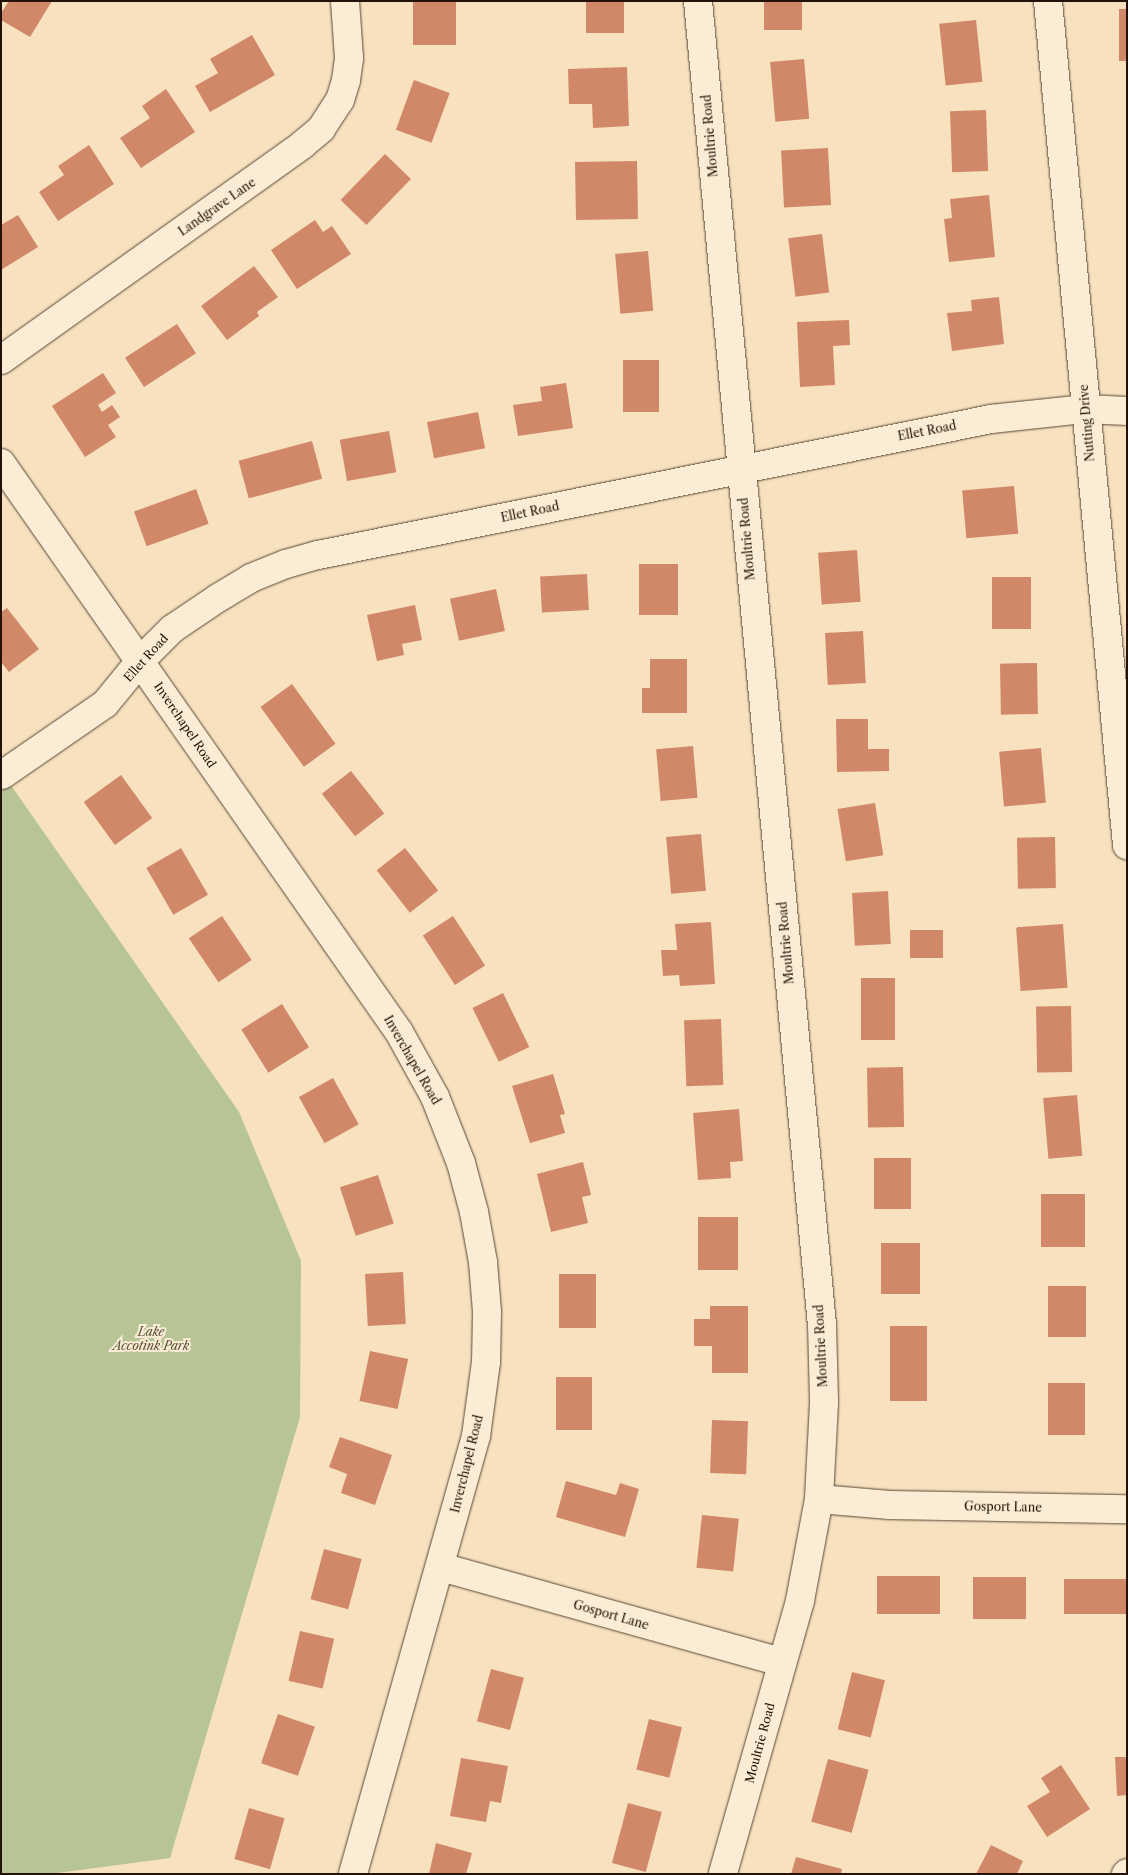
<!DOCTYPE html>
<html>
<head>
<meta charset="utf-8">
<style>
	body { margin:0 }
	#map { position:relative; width:1128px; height:1875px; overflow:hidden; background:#f7e1be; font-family:"Libre Caslon Text",serif }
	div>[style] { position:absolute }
	.green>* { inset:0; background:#b7c496 }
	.building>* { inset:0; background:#d18869; transform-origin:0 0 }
	.roads { filter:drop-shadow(0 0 1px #584636) drop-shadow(0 0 1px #584636) }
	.minor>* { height:28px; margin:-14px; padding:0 14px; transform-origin:14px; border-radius:14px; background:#faecd5 }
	span { translate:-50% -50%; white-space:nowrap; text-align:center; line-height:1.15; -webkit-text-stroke:4px #faecd5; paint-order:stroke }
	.street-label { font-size:12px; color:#231209 }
	.park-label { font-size:12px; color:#57503a; font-style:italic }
	.frame { position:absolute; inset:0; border:2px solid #231209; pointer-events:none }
</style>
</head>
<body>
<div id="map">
	<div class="green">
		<i style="clip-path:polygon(1px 771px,239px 1112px,301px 1261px,300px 1417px,170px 1858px,50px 1874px,1px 1874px)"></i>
	</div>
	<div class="building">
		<i style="clip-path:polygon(9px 1px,52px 1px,30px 37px,1px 20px,1px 13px)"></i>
		<i style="left:413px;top:1px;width:43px;height:44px"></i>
		<i style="left:586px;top:1px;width:38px;height:32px"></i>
		<i style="left:764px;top:1px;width:38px;height:29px"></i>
		<i style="left:1119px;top:9px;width:8px;height:52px"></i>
		<i style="left:976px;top:20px;width:62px;height:37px;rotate:84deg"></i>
		<i style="clip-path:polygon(252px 35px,275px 75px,210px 112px,195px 86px,218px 73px,210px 59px)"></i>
		<i style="left:804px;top:59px;width:60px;height:34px;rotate:85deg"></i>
		<i style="clip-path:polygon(627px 67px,629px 126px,593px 128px,592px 104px,569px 104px,568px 69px)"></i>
		<i style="left:414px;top:80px;width:38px;height:53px;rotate:20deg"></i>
		<i style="clip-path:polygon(166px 89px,195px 132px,141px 168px,120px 138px,150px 118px,142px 106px)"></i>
		<i style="left:986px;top:110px;width:61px;height:36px;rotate:88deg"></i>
		<i style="clip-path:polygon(89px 145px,114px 184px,58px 221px,39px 192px,64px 175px,58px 166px)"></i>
		<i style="left:828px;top:148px;width:57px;height:47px;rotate:87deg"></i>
		<i style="left:385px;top:154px;width:36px;height:64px;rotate:44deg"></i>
		<i style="left:637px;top:161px;width:58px;height:62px;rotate:89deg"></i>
		<i style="clip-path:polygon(989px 195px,995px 257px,949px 262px,944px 219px,952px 218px,950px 199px)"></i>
		<i style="clip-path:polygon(18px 215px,38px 247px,1px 270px,1px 225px)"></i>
		<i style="clip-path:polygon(315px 220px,323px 232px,332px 226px,351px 254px,297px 289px,271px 250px)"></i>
		<i style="left:822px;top:234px;width:59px;height:34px;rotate:83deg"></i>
		<i style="left:648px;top:251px;width:60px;height:33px;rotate:85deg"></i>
		<i style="clip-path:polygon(254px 266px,278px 297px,257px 312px,259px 316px,227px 340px,201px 306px)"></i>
		<i style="clip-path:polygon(999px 297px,1004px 344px,952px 351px,947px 313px,972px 311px,971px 300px)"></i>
		<i style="clip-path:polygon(849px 320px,850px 345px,833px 346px,835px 385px,800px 387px,797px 322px)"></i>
		<i style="left:177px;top:324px;width:35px;height:62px;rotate:57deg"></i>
		<i style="left:623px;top:360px;width:36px;height:52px"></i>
		<i style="clip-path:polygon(103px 373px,116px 393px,98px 405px,102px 412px,112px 405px,120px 417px,108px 425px,116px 437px,85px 457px,52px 406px)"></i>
		<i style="clip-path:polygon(566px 383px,573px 428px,518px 436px,513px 405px,542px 401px,540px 387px)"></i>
		<i style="left:478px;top:412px;width:37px;height:52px;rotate:79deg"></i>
		<i style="left:389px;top:431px;width:42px;height:50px;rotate:80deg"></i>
		<i style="left:312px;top:441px;width:39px;height:76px;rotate:75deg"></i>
		<i style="left:1014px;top:486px;width:48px;height:52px;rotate:85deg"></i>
		<i style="left:196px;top:489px;width:37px;height:66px;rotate:70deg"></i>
		<i style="left:857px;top:550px;width:52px;height:39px;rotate:86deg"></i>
		<i style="left:639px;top:564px;width:39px;height:51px"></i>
		<i style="left:587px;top:574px;width:36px;height:47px;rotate:87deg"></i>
		<i style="left:992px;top:577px;width:39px;height:52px"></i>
		<i style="left:496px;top:589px;width:43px;height:47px;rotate:78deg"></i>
		<i style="clip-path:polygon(415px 605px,422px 640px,402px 644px,404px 655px,377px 661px,367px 615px)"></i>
		<i style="clip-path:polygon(7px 608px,39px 649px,9px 672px,1px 662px,1px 612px)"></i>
		<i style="left:863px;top:631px;width:52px;height:38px;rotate:87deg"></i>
		<i style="clip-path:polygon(650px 659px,687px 659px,687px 713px,642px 713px,642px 688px,650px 688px)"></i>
		<i style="left:1037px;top:663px;width:51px;height:37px;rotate:89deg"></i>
		<i style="left:292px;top:684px;width:74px;height:39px;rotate:54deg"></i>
		<i style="clip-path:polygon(836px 719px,868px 719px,868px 749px,889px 749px,889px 771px,837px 772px)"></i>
		<i style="left:693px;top:746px;width:52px;height:37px;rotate:85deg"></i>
		<i style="left:1041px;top:748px;width:55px;height:42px;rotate:85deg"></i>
		<i style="left:351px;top:771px;width:54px;height:37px;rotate:52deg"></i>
		<i style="left:121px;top:775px;width:53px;height:46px;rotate:54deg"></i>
		<i style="left:875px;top:803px;width:53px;height:38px;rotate:81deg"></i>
		<i style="left:701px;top:834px;width:57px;height:35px;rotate:85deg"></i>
		<i style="left:1055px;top:837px;width:51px;height:38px;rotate:89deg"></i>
		<i style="left:181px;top:848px;width:54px;height:40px;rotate:60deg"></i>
		<i style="left:405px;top:848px;width:54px;height:36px;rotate:52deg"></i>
		<i style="left:888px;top:891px;width:53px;height:36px;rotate:87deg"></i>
		<i style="left:222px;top:916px;width:53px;height:40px;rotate:56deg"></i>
		<i style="left:453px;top:916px;width:59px;height:36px;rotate:57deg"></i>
		<i style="clip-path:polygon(711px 922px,715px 984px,680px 986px,679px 975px,663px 976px,661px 950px,677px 950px,675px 924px)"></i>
		<i style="left:1063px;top:924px;width:64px;height:47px;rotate:86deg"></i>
		<i style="left:910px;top:930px;width:33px;height:28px"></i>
		<i style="left:861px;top:978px;width:34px;height:62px"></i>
		<i style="left:503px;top:993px;width:60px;height:34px;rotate:64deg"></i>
		<i style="left:282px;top:1004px;width:51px;height:48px;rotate:58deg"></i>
		<i style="left:1071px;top:1006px;width:66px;height:35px;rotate:89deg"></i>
		<i style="left:721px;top:1019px;width:66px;height:37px;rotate:88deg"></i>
		<i style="left:903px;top:1067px;width:60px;height:36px;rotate:89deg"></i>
		<i style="clip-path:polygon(553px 1074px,565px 1114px,560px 1115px,565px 1133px,530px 1143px,512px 1086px)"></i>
		<i style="left:333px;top:1078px;width:53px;height:39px;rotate:61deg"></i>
		<i style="left:1077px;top:1095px;width:61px;height:34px;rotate:85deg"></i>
		<i style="clip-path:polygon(739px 1109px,743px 1161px,730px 1162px,731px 1178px,698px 1180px,693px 1113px)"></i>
		<i style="left:874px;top:1158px;width:37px;height:51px"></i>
		<i style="clip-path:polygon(583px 1162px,591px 1195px,582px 1197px,588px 1223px,551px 1232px,537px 1174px)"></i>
		<i style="left:378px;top:1175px;width:51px;height:40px;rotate:72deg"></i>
		<i style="left:1041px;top:1194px;width:44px;height:53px"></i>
		<i style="left:698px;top:1217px;width:40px;height:53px"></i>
		<i style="left:881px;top:1243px;width:39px;height:51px"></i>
		<i style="left:403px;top:1272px;width:52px;height:38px;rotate:87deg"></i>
		<i style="left:559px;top:1274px;width:37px;height:54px"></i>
		<i style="left:1048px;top:1286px;width:38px;height:51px"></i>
		<i style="clip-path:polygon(710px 1306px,748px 1306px,748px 1373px,712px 1373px,712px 1346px,694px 1346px,694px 1319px,710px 1319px)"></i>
		<i style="left:890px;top:1326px;width:37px;height:75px"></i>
		<i style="left:370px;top:1351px;width:39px;height:51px;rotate:12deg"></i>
		<i style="left:556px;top:1377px;width:36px;height:53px"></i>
		<i style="left:1048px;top:1383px;width:37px;height:52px"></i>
		<i style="left:712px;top:1420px;width:36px;height:53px;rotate:2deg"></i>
		<i style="clip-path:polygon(340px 1437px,392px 1455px,375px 1505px,341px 1493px,347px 1474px,329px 1467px)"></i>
		<i style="clip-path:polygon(566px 1481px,616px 1495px,620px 1483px,639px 1489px,625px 1537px,556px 1517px)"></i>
		<i style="left:702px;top:1515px;width:37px;height:53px;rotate:6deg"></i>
		<i style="left:324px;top:1549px;width:39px;height:52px;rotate:15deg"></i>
		<i style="left:877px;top:1576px;width:63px;height:38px"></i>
		<i style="left:973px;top:1577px;width:53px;height:42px"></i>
		<i style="left:1064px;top:1579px;width:63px;height:35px"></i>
		<i style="left:300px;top:1631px;width:35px;height:51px;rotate:13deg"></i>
		<i style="left:491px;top:1669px;width:34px;height:54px;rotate:15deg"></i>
		<i style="left:852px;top:1672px;width:34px;height:59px;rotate:14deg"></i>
		<i style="left:278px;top:1714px;width:39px;height:52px;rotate:19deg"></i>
		<i style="left:649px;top:1719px;width:34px;height:52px;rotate:14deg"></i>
		<i style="clip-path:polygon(1115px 1757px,1127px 1757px,1127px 1795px,1117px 1796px)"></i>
		<i style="clip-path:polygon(461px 1758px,508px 1766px,501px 1803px,490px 1801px,486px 1822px,450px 1816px)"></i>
		<i style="left:828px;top:1759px;width:42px;height:65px;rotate:15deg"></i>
		<i style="clip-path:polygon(1061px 1765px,1090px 1809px,1047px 1837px,1027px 1806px,1050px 1792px,1041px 1778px)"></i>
		<i style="left:628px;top:1803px;width:35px;height:62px;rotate:15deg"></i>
		<i style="left:249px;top:1808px;width:37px;height:53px;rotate:16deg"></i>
		<i style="clip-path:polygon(436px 1843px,472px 1853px,466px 1874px,429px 1874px)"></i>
		<i style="clip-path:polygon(991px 1845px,1023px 1861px,1017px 1874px,976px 1874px)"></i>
		<i style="clip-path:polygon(796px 1857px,842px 1869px,841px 1874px,791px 1874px)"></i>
	</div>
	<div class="roads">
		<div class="minor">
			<i style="left:698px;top:1px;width:1329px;rotate:84.65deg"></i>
			<i style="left:822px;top:1324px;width:79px;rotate:88.5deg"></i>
			<i style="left:824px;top:1403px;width:96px;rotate:93deg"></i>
			<i style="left:819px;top:1499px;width:104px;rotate:100.6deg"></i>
			<i style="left:800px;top:1601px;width:284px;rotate:105.8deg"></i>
			<i style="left:1048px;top:1px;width:848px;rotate:84.65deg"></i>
			<i style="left:1px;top:360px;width:370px;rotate:-35.5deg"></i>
			<i style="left:302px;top:145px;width:25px;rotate:-40deg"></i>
			<i style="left:321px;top:129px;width:35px;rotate:-57deg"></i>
			<i style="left:340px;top:100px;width:21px;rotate:-73deg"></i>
			<i style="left:346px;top:80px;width:22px;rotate:-82deg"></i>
			<i style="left:349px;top:58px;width:57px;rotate:-94deg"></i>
			<i style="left:1px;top:463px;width:694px;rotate:55.03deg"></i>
			<i style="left:399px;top:1032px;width:74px;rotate:61deg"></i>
			<i style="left:435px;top:1097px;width:71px;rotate:68.5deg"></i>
			<i style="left:461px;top:1163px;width:51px;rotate:75.1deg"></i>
			<i style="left:474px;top:1212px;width:51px;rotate:79.8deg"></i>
			<i style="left:483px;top:1262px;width:50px;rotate:85.4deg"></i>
			<i style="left:487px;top:1312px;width:50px;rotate:91.1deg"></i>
			<i style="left:486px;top:1362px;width:75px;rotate:97.7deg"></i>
			<i style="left:476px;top:1436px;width:455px;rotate:105.7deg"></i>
			<i style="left:2px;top:775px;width:125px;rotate:-34.6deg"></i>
			<i style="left:105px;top:704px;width:57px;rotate:-50.7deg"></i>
			<i style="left:141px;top:660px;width:44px;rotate:-45deg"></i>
			<i style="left:172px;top:629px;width:55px;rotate:-34deg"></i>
			<i style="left:218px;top:598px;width:39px;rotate:-31deg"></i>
			<i style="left:251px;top:578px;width:38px;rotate:-22deg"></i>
			<i style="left:286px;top:564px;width:33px;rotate:-16deg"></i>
			<i style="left:318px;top:555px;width:687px;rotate:-11.42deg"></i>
			<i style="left:991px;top:419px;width:95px;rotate:-6.1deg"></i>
			<i style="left:1085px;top:409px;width:42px;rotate:2.7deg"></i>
			<i style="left:819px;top:1499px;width:71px;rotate:4.8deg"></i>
			<i style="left:890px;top:1505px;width:237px;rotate:1deg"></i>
			<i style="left:441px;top:1567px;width:353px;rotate:15.6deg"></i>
			<i style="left:1126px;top:1874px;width:1px;rotate:-45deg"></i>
		</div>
	</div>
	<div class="street-label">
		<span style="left:710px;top:136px;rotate:-95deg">Moultrie Road</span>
		<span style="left:217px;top:207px;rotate:-35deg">Landgrave Lane</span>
		<span style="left:1087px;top:423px;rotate:-95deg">Nutting Drive</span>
		<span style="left:927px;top:431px;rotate:-11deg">Ellet Road</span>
		<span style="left:530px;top:512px;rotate:-12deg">Ellet Road</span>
		<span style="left:747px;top:539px;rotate:-95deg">Moultrie Road</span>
		<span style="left:146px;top:658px;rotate:-48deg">Ellet Road</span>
		<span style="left:185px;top:725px;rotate:56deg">Inverchapel Road</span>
		<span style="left:786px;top:943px;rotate:-95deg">Moultrie Road</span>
		<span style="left:412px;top:1060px;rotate:60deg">Inverchapel Road</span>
		<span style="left:821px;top:1346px;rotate:-93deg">Moultrie Road</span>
		<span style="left:467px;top:1464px;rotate:-76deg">Inverchapel Road</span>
		<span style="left:1003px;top:1507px;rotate:1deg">Gosport Lane</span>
		<span style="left:611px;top:1615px;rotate:16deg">Gosport Lane</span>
		<span style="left:760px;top:1743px;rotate:-75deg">Moultrie Road</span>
	</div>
	<div class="park-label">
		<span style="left:151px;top:1339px">Lake<br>Accotink Park</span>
	</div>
	<div class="frame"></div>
</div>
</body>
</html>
